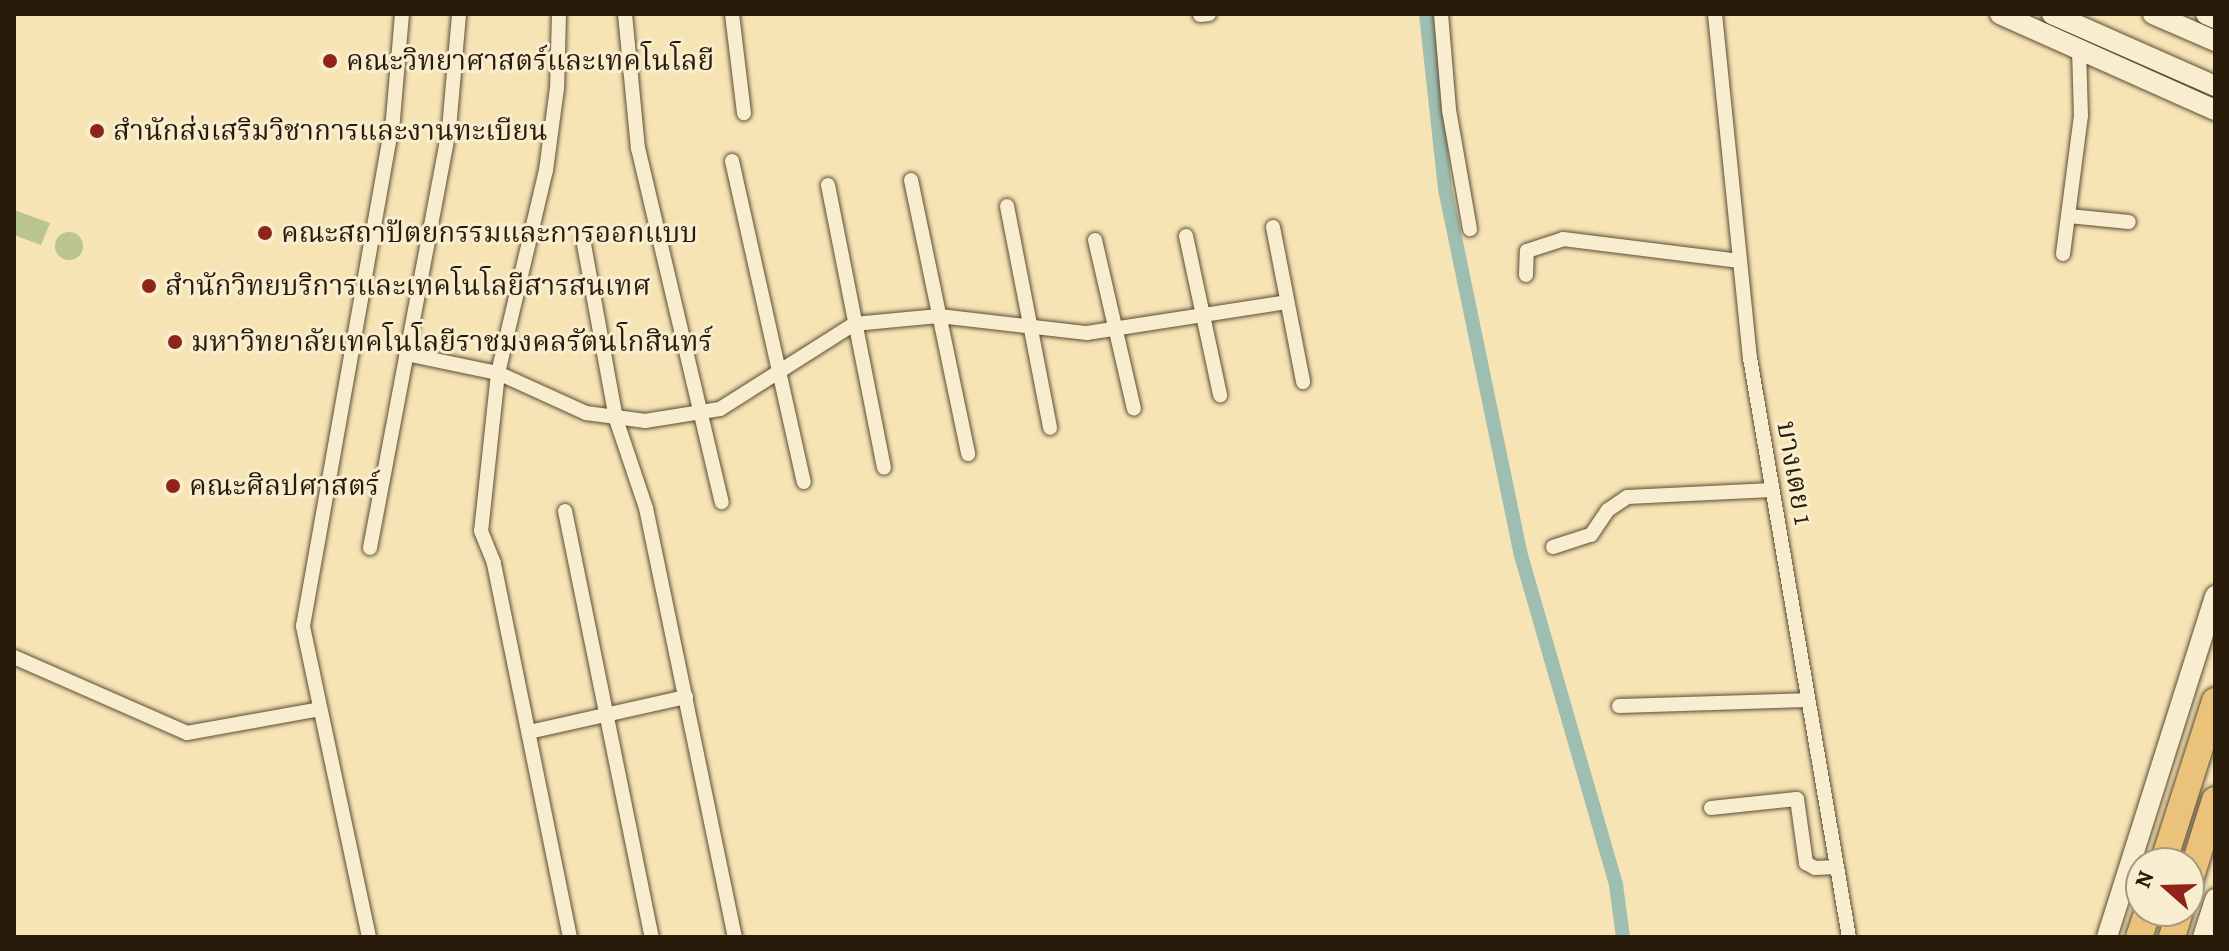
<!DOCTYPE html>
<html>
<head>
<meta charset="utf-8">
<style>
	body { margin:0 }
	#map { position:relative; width:2229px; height:951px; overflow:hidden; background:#f6e4b5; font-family:Alegreya,"Noto Serif Thai",serif }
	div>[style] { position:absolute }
	.green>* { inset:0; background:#bac58f }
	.round { border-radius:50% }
	.canal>* { height:14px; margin:-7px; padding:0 7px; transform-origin:7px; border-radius:7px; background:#9dbeb1 }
	.roads { filter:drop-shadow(0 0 2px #5c4d35) drop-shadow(0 0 2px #5c4d35) }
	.street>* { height:14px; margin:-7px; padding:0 7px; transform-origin:7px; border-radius:7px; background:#f9edcf }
	.secondary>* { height:20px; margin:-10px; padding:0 10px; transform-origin:10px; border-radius:10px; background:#f9edcf }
	.highway>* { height:26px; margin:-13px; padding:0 13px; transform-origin:13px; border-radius:13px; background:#ebc27a }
	.dots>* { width:22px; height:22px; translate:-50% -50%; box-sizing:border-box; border:4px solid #f9edcf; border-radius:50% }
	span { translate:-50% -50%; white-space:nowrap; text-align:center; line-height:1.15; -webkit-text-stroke:6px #f9edcf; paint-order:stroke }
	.poi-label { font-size:28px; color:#291b0a }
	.left { translate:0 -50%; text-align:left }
	.street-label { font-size:28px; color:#291b0a }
	.frame { position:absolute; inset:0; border:16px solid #291b0a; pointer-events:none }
	.north { position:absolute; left:2125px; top:847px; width:80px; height:80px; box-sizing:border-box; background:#f9edcf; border:2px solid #a69980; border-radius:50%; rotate:290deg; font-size:22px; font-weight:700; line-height:32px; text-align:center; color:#291b0a }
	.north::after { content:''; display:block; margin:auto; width:28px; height:36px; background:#8f2418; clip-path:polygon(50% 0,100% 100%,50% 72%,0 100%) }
</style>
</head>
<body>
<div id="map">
	<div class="green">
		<i style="clip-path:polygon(14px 210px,50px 223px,41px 245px,14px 235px)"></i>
		<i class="round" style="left:55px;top:232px;width:28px;height:28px"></i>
	</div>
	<div class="canal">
		<i style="left:1426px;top:14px;width:176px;rotate:83.8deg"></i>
		<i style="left:1445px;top:189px;width:371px;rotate:78.3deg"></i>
		<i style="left:1520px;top:552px;width:347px;rotate:73.9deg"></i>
		<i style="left:1616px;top:885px;width:52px;rotate:82.3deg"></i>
	</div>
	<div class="roads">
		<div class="street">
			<i style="left:559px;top:14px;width:74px;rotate:91.5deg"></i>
			<i style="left:557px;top:88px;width:83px;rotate:97.6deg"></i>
			<i style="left:546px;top:170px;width:209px;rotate:103.3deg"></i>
			<i style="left:498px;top:373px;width:159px;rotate:96.1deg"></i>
			<i style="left:481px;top:531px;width:35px;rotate:68deg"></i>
			<i style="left:494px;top:564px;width:381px;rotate:78.5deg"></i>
			<i style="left:625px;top:14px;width:135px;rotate:84.5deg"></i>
			<i style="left:638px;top:148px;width:364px;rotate:76.7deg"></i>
			<i style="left:732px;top:14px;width:100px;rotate:83.1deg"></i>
			<i style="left:1441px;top:14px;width:96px;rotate:85.2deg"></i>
			<i style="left:1449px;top:110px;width:121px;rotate:80deg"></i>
			<i style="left:1715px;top:14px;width:346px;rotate:84.2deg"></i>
			<i style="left:1750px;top:358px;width:587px;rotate:80.3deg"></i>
			<i style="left:1200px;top:15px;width:9px;rotate:-6deg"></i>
			<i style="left:732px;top:161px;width:329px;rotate:77.4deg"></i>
			<i style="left:911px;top:180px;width:280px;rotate:78.2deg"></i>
			<i style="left:828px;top:185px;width:288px;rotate:78.8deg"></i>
			<i style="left:1007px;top:206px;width:226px;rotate:79deg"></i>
			<i style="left:2069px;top:216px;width:60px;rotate:5.7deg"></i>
			<i style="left:1273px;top:227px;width:158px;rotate:79deg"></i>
			<i style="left:1186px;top:236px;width:163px;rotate:77.9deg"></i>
			<i style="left:583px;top:239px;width:183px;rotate:79.6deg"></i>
			<i style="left:616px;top:419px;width:94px;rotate:71.4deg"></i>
			<i style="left:646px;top:508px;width:438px;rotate:78.3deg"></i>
			<i style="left:1095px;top:240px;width:173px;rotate:77deg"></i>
			<i style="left:2063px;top:254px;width:139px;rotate:-82.6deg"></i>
			<i style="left:2081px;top:116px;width:67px;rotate:-91.7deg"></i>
			<i style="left:1526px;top:275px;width:24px;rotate:-88deg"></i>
			<i style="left:1527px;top:251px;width:38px;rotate:-18deg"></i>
			<i style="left:1563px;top:239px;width:178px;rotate:7.1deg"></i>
			<i style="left:406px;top:354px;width:94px;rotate:11.7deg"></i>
			<i style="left:498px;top:373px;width:97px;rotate:24.4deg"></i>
			<i style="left:586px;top:413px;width:60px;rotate:7.7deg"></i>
			<i style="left:645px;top:421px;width:76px;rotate:-9.1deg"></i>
			<i style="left:720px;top:409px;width:159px;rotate:-32.4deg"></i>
			<i style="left:854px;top:324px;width:85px;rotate:-5.4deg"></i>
			<i style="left:939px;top:316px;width:149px;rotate:6.6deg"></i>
			<i style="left:1087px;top:333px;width:202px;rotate:-8.8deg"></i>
			<i style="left:565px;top:511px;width:435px;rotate:78.5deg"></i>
			<i style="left:1553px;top:547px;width:40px;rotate:-18deg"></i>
			<i style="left:1591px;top:535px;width:30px;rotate:-56deg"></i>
			<i style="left:1608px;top:510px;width:23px;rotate:-34deg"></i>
			<i style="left:1627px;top:497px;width:145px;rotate:-2.8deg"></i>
			<i style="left:370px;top:548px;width:426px;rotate:-79.3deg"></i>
			<i style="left:449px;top:129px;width:115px;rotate:-85deg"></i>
			<i style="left:14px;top:657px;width:189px;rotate:23.7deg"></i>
			<i style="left:187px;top:733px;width:135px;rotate:-10.2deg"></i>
			<i style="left:1619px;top:706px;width:188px;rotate:-1.8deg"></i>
			<i style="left:529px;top:732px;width:161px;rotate:-12.6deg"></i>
			<i style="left:1711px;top:808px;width:86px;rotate:-6deg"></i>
			<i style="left:1797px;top:799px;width:65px;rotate:82deg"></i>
			<i style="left:1806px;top:863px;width:10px;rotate:29deg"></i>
			<i style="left:1815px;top:868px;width:21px;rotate:-3deg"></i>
			<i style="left:369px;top:937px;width:318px;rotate:-102deg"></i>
			<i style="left:303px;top:626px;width:515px;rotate:-79.93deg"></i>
			<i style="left:393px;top:119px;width:105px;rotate:-85.1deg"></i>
		</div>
		<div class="secondary">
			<i style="left:2000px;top:14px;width:235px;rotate:24.1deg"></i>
			<i style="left:2052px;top:14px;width:178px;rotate:23.8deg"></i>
			<i style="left:2153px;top:14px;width:68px;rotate:23.5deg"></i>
			<i style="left:2206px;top:14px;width:10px;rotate:24deg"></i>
			<i style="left:2107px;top:937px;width:358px;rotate:-72.4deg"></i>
			<i style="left:2203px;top:937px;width:40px;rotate:-72deg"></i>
		</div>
		<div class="highway">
			<i style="left:2163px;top:863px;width:170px;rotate:-72.2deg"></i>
			<i style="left:2189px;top:883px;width:87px;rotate:-72.6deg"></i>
			<i style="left:2139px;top:937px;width:28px;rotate:-71deg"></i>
			<i style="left:2172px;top:937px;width:27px;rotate:-73deg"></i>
		</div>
	</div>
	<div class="dots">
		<i style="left:330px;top:61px;background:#8f2418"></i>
		<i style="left:97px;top:131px;background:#8f2418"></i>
		<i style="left:265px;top:233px;background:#8f2418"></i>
		<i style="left:149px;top:286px;background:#8f2418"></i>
		<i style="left:175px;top:342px;background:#8f2418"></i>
		<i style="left:173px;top:486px;background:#8f2418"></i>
	</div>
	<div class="poi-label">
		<span class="left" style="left:346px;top:61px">คณะวิทยาศาสตร์และเทคโนโลยี</span>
		<span class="left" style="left:113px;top:131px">สำนักส่งเสริมวิชาการและงานทะเบียน</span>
		<span class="left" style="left:281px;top:233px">คณะสถาปัตยกรรมและการออกแบบ</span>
		<span class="left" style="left:165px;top:286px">สำนักวิทยบริการและเทคโนโลยีสารสนเทศ</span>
		<span class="left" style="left:191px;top:342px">มหาวิทยาลัยเทคโนโลยีราชมงคลรัตนโกสินทร์</span>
		<span class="left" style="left:189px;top:486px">คณะศิลปศาสตร์</span>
	</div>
	<div class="street-label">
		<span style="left:1795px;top:473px;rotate:80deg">บางเตย 1</span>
	</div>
	<div class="frame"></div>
	<div class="north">N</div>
</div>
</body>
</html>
